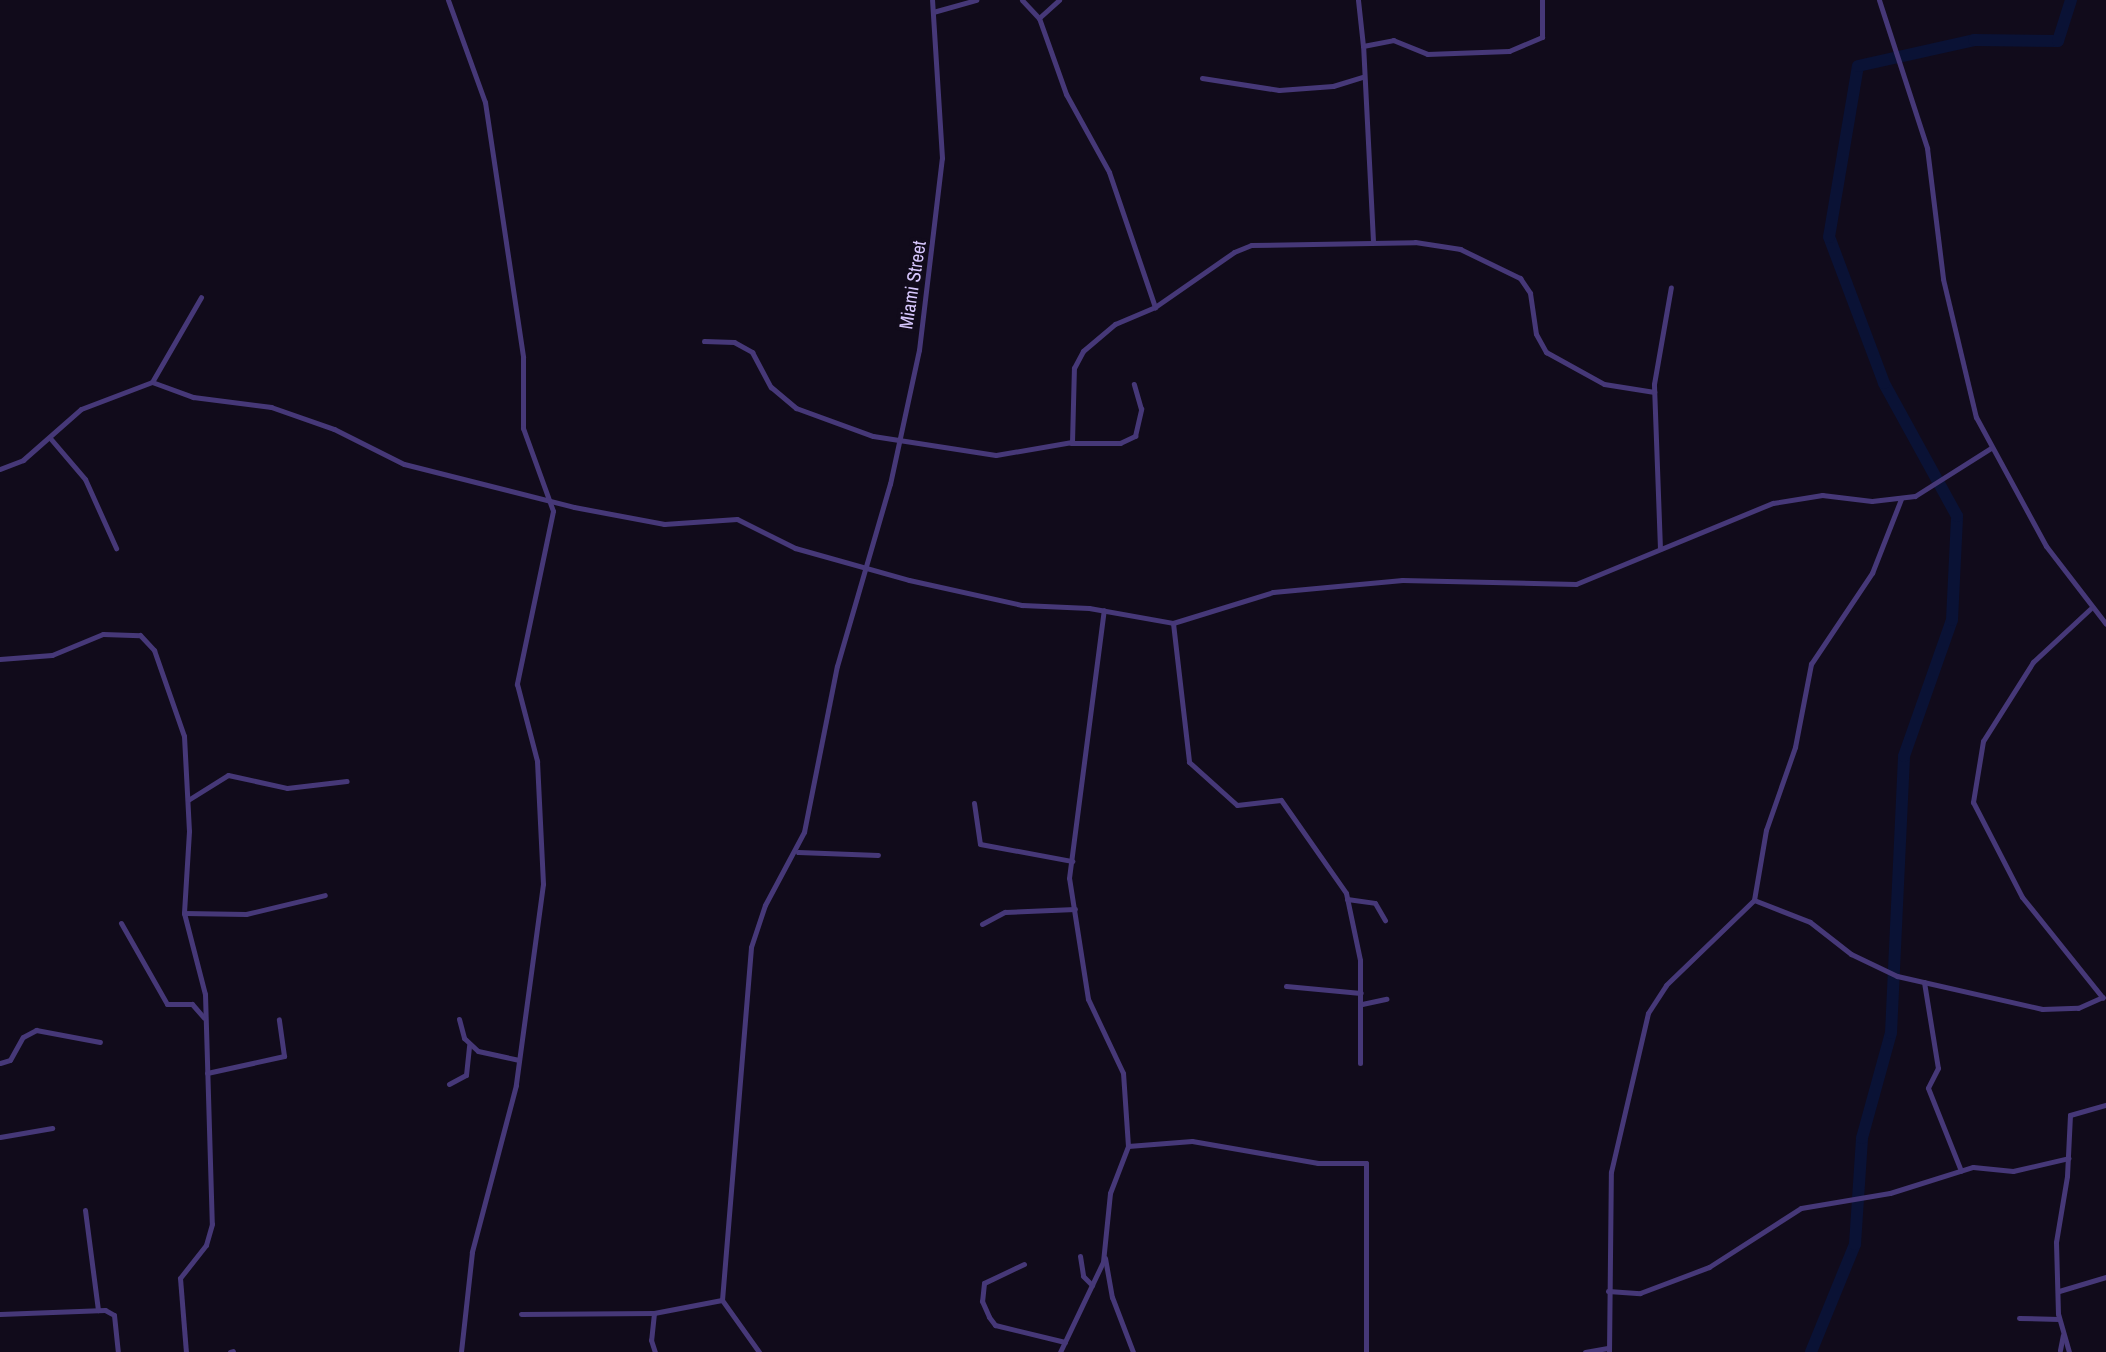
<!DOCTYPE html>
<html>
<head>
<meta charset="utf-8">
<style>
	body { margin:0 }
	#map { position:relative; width:2106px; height:1352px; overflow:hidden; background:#110b1b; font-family:"Archivo Narrow",sans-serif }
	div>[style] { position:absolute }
	.river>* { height:12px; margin:-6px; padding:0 6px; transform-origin:6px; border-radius:6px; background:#0a1235 }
	.minor>* { height:5px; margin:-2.5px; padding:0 2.5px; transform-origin:2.5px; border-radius:2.5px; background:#463878 }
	span { translate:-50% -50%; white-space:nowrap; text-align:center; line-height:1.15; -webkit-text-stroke:7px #110b1b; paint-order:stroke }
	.street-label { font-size:19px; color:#d7c7fd }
</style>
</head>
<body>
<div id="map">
	<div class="river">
		<i style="left:1811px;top:1352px;width:117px;rotate:-67.8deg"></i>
		<i style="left:1855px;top:1244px;width:106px;rotate:-86.2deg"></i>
		<i style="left:1862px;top:1138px;width:109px;rotate:-74.6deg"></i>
		<i style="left:1891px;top:1033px;width:277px;rotate:-87.3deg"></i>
		<i style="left:1904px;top:756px;width:144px;rotate:-70.6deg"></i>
		<i style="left:1952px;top:620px;width:104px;rotate:-87.2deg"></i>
		<i style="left:1957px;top:516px;width:152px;rotate:-118.8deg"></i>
		<i style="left:1884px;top:383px;width:156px;rotate:-110.6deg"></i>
		<i style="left:1829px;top:237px;width:173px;rotate:-80.4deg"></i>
		<i style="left:1858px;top:66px;width:119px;rotate:-12.6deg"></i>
		<i style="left:1974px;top:40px;width:84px;rotate:0.7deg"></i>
		<i style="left:2058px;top:41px;width:43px;rotate:-72.4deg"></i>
	</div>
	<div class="minor">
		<i style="left:448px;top:0;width:109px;rotate:70.1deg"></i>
		<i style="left:485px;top:102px;width:258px;rotate:81.5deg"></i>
		<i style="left:523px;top:357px;width:71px;rotate:90deg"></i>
		<i style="left:523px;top:428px;width:88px;rotate:70.1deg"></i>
		<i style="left:553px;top:511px;width:177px;rotate:101.8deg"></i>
		<i style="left:517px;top:684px;width:80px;rotate:75.4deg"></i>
		<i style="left:537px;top:761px;width:123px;rotate:87.2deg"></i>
		<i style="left:543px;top:884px;width:203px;rotate:97.7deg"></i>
		<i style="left:516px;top:1085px;width:173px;rotate:104.8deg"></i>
		<i style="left:472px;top:1252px;width:101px;rotate:96.3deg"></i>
		<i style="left:1022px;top:0;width:25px;rotate:47deg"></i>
		<i style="left:1039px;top:18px;width:81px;rotate:70.4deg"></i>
		<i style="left:1066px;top:94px;width:89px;rotate:61.1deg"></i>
		<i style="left:1109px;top:172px;width:143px;rotate:71.2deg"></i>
		<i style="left:1358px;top:0;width:46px;rotate:83.8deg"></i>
		<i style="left:1879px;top:0;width:156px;rotate:72deg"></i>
		<i style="left:1927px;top:148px;width:132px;rotate:83deg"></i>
		<i style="left:1943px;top:279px;width:142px;rotate:76.6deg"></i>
		<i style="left:1976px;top:417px;width:147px;rotate:61.5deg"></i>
		<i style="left:2046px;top:546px;width:98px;rotate:52.4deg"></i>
		<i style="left:933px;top:12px;width:45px;rotate:-15.6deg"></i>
		<i style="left:1039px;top:18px;width:27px;rotate:-42deg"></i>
		<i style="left:1202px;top:78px;width:78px;rotate:8.9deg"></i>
		<i style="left:1279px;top:90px;width:54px;rotate:-4.2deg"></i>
		<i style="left:1333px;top:86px;width:31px;rotate:-17deg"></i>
		<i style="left:1373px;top:241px;width:195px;rotate:-92.9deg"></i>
		<i style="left:1363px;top:46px;width:31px;rotate:-11deg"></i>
		<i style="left:1393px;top:40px;width:37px;rotate:22deg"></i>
		<i style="left:1427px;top:54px;width:82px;rotate:-2.1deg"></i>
		<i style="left:1509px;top:51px;width:36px;rotate:-23deg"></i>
		<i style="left:1542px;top:37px;width:37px;rotate:-90deg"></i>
		<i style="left:704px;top:341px;width:30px;rotate:2deg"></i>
		<i style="left:734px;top:342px;width:21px;rotate:29deg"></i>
		<i style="left:752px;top:352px;width:40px;rotate:62deg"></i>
		<i style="left:771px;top:387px;width:33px;rotate:40deg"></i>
		<i style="left:796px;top:408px;width:82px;rotate:20deg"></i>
		<i style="left:873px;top:436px;width:124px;rotate:8.8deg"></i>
		<i style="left:996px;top:455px;width:77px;rotate:-9.7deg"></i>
		<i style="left:1072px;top:442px;width:74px;rotate:-88.5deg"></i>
		<i style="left:1074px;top:368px;width:19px;rotate:-62deg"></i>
		<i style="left:1083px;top:351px;width:42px;rotate:-40.2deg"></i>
		<i style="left:1115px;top:324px;width:43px;rotate:-23deg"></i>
		<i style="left:1155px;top:307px;width:96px;rotate:-34.8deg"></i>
		<i style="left:1234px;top:252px;width:18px;rotate:-22deg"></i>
		<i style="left:1251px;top:245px;width:164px;rotate:-1deg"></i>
		<i style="left:1415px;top:242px;width:46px;rotate:8.8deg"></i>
		<i style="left:1460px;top:249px;width:67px;rotate:25.8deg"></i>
		<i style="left:1520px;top:278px;width:18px;rotate:56deg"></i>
		<i style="left:1530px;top:293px;width:41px;rotate:81.7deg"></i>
		<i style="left:1536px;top:334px;width:21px;rotate:61deg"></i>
		<i style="left:1546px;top:352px;width:66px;rotate:28.9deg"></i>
		<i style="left:1604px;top:384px;width:51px;rotate:9.1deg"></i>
		<i style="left:152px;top:382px;width:98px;rotate:-60deg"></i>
		<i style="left:50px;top:438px;width:54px;rotate:49.5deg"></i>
		<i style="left:85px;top:479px;width:76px;rotate:65.8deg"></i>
		<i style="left:1071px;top:443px;width:49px"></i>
		<i style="left:1120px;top:443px;width:17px;rotate:-25deg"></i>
		<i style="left:1135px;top:436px;width:28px;rotate:-77deg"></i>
		<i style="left:1141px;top:409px;width:26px;rotate:-106deg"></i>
		<i style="left:0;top:469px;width:25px;rotate:-21deg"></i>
		<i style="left:23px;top:460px;width:77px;rotate:-41.3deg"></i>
		<i style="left:81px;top:409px;width:76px;rotate:-20.8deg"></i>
		<i style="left:152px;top:382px;width:44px;rotate:20.1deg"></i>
		<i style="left:193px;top:397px;width:79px;rotate:7.3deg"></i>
		<i style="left:271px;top:407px;width:67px;rotate:19.2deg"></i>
		<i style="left:334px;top:429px;width:78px;rotate:26.6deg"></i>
		<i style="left:404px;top:464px;width:175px;rotate:14.2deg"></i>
		<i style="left:574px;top:507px;width:92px;rotate:10.7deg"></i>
		<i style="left:664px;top:524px;width:73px;rotate:-3.9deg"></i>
		<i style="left:737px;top:519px;width:65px;rotate:26.6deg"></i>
		<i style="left:795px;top:548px;width:118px;rotate:15.7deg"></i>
		<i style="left:909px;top:580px;width:116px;rotate:12.5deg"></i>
		<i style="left:1022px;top:605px;width:67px;rotate:2.6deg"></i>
		<i style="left:1089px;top:608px;width:85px;rotate:10.1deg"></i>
		<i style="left:1173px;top:623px;width:105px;rotate:-17.2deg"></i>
		<i style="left:1273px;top:592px;width:130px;rotate:-5.3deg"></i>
		<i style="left:1402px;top:580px;width:174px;rotate:1.3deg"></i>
		<i style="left:1576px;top:584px;width:213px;rotate:-22.4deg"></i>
		<i style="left:1773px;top:503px;width:50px;rotate:-9.3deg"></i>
		<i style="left:1822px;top:495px;width:50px;rotate:6.8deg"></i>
		<i style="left:1872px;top:501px;width:43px;rotate:-6.6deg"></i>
		<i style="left:1915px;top:496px;width:90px;rotate:-32.3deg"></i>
		<i style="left:1660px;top:549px;width:165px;rotate:-92.1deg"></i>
		<i style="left:1654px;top:384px;width:98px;rotate:-80.1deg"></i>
		<i style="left:2090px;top:609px;width:78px;rotate:137.1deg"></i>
		<i style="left:2033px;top:662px;width:93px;rotate:122.3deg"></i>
		<i style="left:1983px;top:741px;width:62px;rotate:99.3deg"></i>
		<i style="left:1973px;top:802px;width:107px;rotate:62.7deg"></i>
		<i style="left:2022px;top:897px;width:129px;rotate:51.3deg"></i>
		<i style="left:1173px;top:623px;width:140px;rotate:83.4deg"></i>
		<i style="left:1189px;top:762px;width:64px;rotate:41.9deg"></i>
		<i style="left:1237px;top:805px;width:44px;rotate:-6.5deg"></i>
		<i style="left:1281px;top:800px;width:113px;rotate:55deg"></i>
		<i style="left:1346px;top:893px;width:68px;rotate:78.2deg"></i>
		<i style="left:1360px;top:960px;width:103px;rotate:90deg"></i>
		<i style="left:0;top:659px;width:52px;rotate:-4.4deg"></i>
		<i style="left:52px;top:655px;width:55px;rotate:-22.4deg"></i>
		<i style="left:103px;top:634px;width:37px;rotate:2deg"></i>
		<i style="left:140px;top:635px;width:21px;rotate:47deg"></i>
		<i style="left:154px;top:650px;width:91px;rotate:70.8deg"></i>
		<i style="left:184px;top:736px;width:95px;rotate:87deg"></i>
		<i style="left:189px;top:831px;width:82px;rotate:93.5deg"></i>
		<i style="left:184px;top:913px;width:84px;rotate:75.5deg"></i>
		<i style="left:205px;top:994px;width:230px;rotate:88.3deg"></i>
		<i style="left:212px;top:1224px;width:22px;rotate:106deg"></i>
		<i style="left:206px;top:1245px;width:42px;rotate:128.2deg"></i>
		<i style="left:180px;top:1278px;width:74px;rotate:85.4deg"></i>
		<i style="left:188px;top:800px;width:47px;rotate:-32deg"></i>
		<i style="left:228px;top:775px;width:60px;rotate:12.4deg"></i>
		<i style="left:287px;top:788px;width:60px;rotate:-6.7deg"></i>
		<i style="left:974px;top:803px;width:41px;rotate:81.7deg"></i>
		<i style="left:980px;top:844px;width:94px;rotate:10.5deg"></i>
		<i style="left:798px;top:852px;width:80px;rotate:2.1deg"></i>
		<i style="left:1347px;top:899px;width:28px;rotate:8deg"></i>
		<i style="left:1375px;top:903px;width:20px;rotate:60deg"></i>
		<i style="left:1754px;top:900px;width:60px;rotate:21.4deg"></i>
		<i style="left:1810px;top:922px;width:52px;rotate:38deg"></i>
		<i style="left:1851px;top:954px;width:51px;rotate:25.6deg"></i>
		<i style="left:1897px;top:976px;width:149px;rotate:12.8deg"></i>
		<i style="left:2042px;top:1009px;width:36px;rotate:-2deg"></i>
		<i style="left:2078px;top:1008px;width:27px;rotate:-24deg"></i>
		<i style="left:184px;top:913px;width:62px;rotate:0.9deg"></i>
		<i style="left:246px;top:914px;width:81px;rotate:-13.5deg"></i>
		<i style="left:121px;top:923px;width:93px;rotate:60.4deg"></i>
		<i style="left:167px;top:1004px;width:25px"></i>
		<i style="left:192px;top:1004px;width:18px;rotate:49deg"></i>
		<i style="left:982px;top:924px;width:26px;rotate:-28deg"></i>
		<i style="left:1005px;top:912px;width:70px;rotate:-2.5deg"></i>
		<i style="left:1924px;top:982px;width:87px;rotate:80.8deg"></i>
		<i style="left:1938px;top:1068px;width:22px;rotate:117deg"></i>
		<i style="left:1928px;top:1088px;width:89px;rotate:68.3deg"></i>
		<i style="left:1286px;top:986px;width:75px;rotate:5.3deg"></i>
		<i style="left:1362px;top:1004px;width:25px;rotate:-12deg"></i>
		<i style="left:459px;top:1019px;width:20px;rotate:75deg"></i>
		<i style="left:464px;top:1038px;width:19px;rotate:43deg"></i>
		<i style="left:478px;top:1051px;width:42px;rotate:12.4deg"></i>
		<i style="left:0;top:1063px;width:10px;rotate:-17deg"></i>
		<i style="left:10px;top:1060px;width:26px;rotate:-61deg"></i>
		<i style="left:23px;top:1037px;width:15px;rotate:-28deg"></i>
		<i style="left:36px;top:1030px;width:65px;rotate:10.6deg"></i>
		<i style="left:207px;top:1073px;width:79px;rotate:-12.4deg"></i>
		<i style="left:284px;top:1056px;width:37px;rotate:-98deg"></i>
		<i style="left:449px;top:1084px;width:19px;rotate:-28deg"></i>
		<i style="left:466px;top:1075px;width:30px;rotate:-84deg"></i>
		<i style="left:0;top:1137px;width:53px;rotate:-9.8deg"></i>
		<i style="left:1128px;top:1146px;width:64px;rotate:-4.5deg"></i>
		<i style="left:1192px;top:1141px;width:128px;rotate:9.9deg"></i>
		<i style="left:1318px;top:1163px;width:48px"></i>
		<i style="left:1366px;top:1163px;width:189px;rotate:90deg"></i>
		<i style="left:85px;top:1210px;width:101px;rotate:82.6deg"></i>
		<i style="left:1080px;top:1256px;width:20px;rotate:81deg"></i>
		<i style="left:1083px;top:1276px;width:13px;rotate:45deg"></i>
		<i style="left:1105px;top:1258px;width:40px;rotate:80deg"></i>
		<i style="left:1112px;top:1297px;width:59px;rotate:69.1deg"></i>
		<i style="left:1024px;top:1264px;width:44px;rotate:154.6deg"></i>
		<i style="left:984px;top:1283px;width:18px;rotate:96deg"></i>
		<i style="left:982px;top:1301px;width:17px;rotate:66deg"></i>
		<i style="left:989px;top:1317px;width:10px;rotate:53deg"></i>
		<i style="left:995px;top:1325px;width:72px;rotate:13.7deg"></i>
		<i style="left:1608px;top:1291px;width:32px;rotate:4deg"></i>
		<i style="left:1640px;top:1293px;width:74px;rotate:-20.6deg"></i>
		<i style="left:1709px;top:1267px;width:109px;rotate:-32.7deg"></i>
		<i style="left:1801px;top:1208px;width:90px;rotate:-9.6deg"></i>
		<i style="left:1890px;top:1193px;width:87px;rotate:-17.4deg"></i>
		<i style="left:1973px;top:1167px;width:40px;rotate:5.7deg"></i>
		<i style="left:2013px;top:1171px;width:57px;rotate:-13.1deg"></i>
		<i style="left:2059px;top:1291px;width:49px;rotate:-16.6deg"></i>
		<i style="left:654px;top:1313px;width:27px;rotate:96deg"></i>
		<i style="left:651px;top:1340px;width:13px;rotate:72deg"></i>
		<i style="left:0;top:1314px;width:105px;rotate:-2.2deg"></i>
		<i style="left:105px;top:1310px;width:10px;rotate:29deg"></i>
		<i style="left:114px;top:1315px;width:36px;rotate:84deg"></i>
		<i style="left:521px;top:1314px;width:133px;rotate:-0.4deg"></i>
		<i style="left:654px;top:1313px;width:69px;rotate:-10.8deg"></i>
		<i style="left:2019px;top:1318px;width:40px;rotate:1.4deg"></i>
		<i style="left:2060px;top:1350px;width:15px;rotate:-79deg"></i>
		<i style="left:230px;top:1352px;width:3px;rotate:-18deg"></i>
		<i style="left:759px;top:1352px;width:64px;rotate:-125.4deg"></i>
		<i style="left:722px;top:1300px;width:354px;rotate:-85.3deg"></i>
		<i style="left:751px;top:947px;width:44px;rotate:-71.6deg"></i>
		<i style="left:765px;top:905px;width:83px;rotate:-61.9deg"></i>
		<i style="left:804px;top:832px;width:169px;rotate:-78.8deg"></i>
		<i style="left:837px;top:666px;width:190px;rotate:-73.8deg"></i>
		<i style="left:890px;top:484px;width:137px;rotate:-77.8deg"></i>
		<i style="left:919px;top:350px;width:193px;rotate:-83.2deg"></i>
		<i style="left:942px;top:158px;width:158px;rotate:-93.6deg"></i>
		<i style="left:1060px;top:1352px;width:100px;rotate:-64.5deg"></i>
		<i style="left:1103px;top:1262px;width:69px;rotate:-84.2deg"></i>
		<i style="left:1110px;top:1193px;width:50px;rotate:-69deg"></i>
		<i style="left:1128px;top:1146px;width:73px;rotate:-93.9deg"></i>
		<i style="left:1123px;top:1073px;width:82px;rotate:-115.3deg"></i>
		<i style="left:1088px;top:999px;width:122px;rotate:-98.9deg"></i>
		<i style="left:1069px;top:878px;width:270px;rotate:-82.6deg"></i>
		<i style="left:1585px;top:1352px;width:23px;rotate:-10deg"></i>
		<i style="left:1609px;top:1352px;width:180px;rotate:-89.4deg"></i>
		<i style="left:1611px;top:1172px;width:163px;rotate:-76.9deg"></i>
		<i style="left:1648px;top:1013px;width:33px;rotate:-57deg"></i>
		<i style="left:1666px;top:985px;width:122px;rotate:-44deg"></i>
		<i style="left:1754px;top:900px;width:71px;rotate:-80.3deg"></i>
		<i style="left:1766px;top:830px;width:88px;rotate:-70.7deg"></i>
		<i style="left:1795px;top:747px;width:85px;rotate:-79.1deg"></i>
		<i style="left:1811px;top:664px;width:110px;rotate:-56.2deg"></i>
		<i style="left:1872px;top:573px;width:79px;rotate:-68.6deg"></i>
		<i style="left:2069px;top:1352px;width:40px;rotate:-106deg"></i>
		<i style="left:2058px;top:1314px;width:72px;rotate:-91.6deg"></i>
		<i style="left:2056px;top:1242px;width:67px;rotate:-80.5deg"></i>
		<i style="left:2067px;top:1176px;width:61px;rotate:-87.2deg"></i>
		<i style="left:2070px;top:1115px;width:37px;rotate:-16deg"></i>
	</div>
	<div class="street-label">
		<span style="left:913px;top:285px;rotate:-81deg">Miami Street</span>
	</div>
</div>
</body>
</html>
